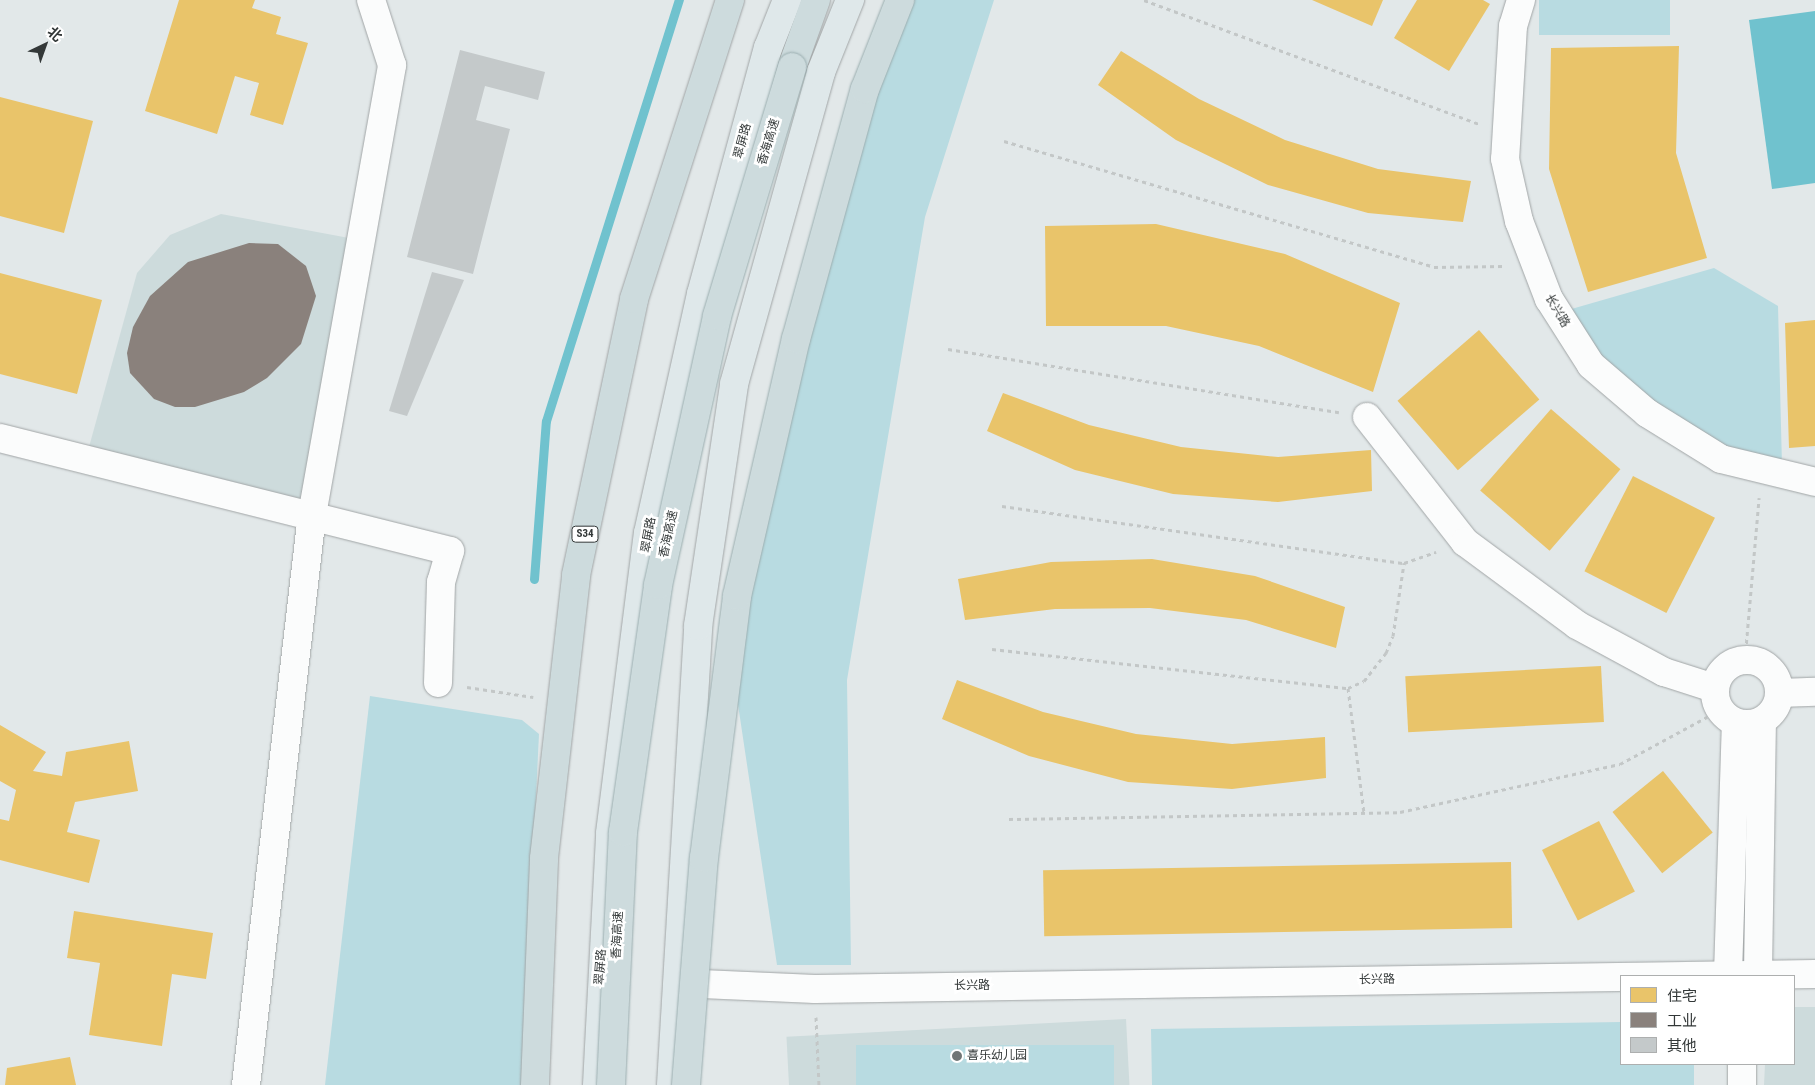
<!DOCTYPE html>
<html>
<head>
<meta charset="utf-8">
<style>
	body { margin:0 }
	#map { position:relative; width:1815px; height:1085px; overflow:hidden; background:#e2e8e9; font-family:"Roboto Condensed","Noto Sans SC",sans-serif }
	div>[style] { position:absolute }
	.built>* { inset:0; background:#cddbdc; transform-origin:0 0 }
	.green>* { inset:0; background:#b8dbe1; transform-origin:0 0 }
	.water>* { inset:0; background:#70c2ce }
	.homes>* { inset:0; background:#e9c46a; transform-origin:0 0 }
	.industry>* { inset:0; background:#8a817c }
	.stream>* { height:9px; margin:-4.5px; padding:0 4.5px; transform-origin:4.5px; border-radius:4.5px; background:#70c2ce }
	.building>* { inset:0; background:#c4c9ca }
	.path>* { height:3px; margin-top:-1.5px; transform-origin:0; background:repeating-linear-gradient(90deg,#c3c7c7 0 4px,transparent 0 8px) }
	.roads { filter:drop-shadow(0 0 1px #a1a5a6) drop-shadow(0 0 1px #a1a5a6) }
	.minor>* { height:28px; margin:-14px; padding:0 14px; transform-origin:14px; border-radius:14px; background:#fbfcfc }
	.minor>.ring { margin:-14px; padding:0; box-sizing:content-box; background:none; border:28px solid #fbfcfc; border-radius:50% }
	.major>* { height:28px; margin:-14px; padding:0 14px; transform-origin:14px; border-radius:14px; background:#dfe8ea }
	.highway>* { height:28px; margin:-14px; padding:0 14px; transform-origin:14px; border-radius:14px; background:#cddbdd }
	.bridges { filter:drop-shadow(0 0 1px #9aadaf) drop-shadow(0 0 1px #9aadaf) }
	.highway-bridge>* { height:28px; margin:-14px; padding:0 14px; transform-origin:14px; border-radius:14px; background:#cddbdd }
	.dots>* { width:14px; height:14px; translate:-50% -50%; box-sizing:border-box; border:2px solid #fff; border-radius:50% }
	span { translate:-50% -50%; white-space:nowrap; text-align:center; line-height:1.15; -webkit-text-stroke:5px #fff; paint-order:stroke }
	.shield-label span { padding:1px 4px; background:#fff; border:1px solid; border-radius:4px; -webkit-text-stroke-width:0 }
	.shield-label { font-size:11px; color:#333838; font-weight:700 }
	.street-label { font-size:12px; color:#333838 }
	.poi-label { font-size:12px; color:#333838 }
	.left { translate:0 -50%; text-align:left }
	.legend { position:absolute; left:1620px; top:975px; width:175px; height:90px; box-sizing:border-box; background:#fff; border:1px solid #adafaf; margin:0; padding:6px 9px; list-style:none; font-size:15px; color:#333838 }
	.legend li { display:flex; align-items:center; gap:10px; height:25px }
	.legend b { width:25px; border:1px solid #adafaf }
	.north { position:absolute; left:20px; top:20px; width:50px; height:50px; -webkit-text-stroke:4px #fff; paint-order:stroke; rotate:42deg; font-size:14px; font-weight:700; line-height:20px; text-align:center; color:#333838 }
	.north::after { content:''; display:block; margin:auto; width:18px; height:22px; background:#333838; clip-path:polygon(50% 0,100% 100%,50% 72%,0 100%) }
</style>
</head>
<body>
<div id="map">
	<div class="built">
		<i style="clip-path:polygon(221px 214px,349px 238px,307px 505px,89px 447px,137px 273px,170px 235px)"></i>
		<i style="clip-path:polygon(1794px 1007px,1815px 1007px,1815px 1085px,1764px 1085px,1765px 1064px,1794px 1064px)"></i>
		<i style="left:1126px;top:1019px;width:66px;height:340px;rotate:87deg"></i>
	</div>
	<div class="green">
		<i style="clip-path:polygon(894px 0,994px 0,925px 217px,847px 680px,851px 965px,777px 965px,727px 631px)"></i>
		<i style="left:1539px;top:0;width:131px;height:35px"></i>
		<i style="clip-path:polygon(1714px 268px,1778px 306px,1782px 466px,1716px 443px,1657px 405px,1598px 356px,1568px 310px)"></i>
		<i style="clip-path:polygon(370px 696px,522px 720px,539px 734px,522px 1085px,325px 1085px)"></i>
		<i style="clip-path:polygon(1621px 1022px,1621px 1064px,1694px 1064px,1694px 1085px,1152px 1085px,1151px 1029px)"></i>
		<i style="left:1114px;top:1045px;width:40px;height:258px;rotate:90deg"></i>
	</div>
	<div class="water">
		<i style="clip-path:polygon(1815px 11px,1815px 183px,1772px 189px,1749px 20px)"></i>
	</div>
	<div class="homes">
		<i style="clip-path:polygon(179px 0,255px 0,252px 8px,281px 17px,276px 34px,308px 43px,283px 125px,250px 115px,259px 83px,235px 76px,217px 134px,145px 111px)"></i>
		<i style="clip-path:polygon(1312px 0,1383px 0,1372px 26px)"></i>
		<i style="clip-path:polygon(1417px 0,1483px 0,1490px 4px,1449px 71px,1394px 38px)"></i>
		<i style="clip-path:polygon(1679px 46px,1676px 153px,1707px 258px,1588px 292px,1549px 169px,1551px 48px)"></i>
		<i style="clip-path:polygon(1121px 51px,1199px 99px,1285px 140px,1378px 169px,1471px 181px,1463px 222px,1368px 213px,1268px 185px,1176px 140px,1098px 85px)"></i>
		<i style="clip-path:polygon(0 97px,93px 121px,64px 233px,0 216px)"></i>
		<i style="clip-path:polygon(1156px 224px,1285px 254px,1400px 303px,1373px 392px,1259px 346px,1166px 326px,1046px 326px,1045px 226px)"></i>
		<i style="clip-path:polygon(0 273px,102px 300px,77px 394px,0 374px)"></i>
		<i style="clip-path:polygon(1815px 320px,1815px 446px,1789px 448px,1785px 323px)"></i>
		<i style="left:1479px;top:330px;width:92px;height:108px;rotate:49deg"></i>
		<i style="clip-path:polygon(1003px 393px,1089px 425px,1181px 447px,1278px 457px,1371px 450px,1372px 491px,1278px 502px,1173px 494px,1075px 470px,987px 431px)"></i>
		<i style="left:1551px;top:409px;width:92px;height:108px;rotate:41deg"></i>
		<i style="left:1633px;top:476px;width:92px;height:107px;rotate:27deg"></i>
		<i style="clip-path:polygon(1152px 559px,1255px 576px,1345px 607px,1336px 648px,1246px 620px,1150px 608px,1055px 609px,965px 620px,958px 579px,1051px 562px)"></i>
		<i style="left:1601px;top:666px;width:56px;height:196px;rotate:87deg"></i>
		<i style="clip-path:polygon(957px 680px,1043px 712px,1136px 734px,1232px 744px,1325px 737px,1326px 778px,1232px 789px,1128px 782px,1029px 756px,942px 719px)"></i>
		<i style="clip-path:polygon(0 725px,46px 752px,33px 771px,62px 776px,66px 752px,129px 741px,138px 791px,75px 802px,67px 832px,100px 840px,89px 883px,0 860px,0 819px,9px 821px,16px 790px,0 781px)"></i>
		<i style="left:1663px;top:771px;width:79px;height:65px;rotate:51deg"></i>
		<i style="left:1599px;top:821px;width:79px;height:64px;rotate:63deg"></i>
		<i style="left:1511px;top:862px;width:66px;height:468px;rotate:89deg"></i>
		<i style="clip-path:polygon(74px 911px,213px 933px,206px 979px,172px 974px,162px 1046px,89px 1035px,100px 963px,67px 958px)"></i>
		<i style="clip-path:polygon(70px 1057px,76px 1085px,5px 1085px,7px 1068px)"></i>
	</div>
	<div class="industry">
		<i style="clip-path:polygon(249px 243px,278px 244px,306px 266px,316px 296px,301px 344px,267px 378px,244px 392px,195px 407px,175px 407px,154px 399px,130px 373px,127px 353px,133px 327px,150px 296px,188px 262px)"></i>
	</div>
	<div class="stream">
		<i style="left:534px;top:579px;width:158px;rotate:-85.7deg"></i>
		<i style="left:546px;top:421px;width:442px;rotate:-72.5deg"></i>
	</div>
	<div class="building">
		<i style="clip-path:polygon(460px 50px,545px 72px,538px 100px,485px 86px,476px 120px,510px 129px,473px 274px,407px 257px)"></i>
		<i style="clip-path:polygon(432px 272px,464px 280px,407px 416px,389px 411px)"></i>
	</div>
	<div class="path">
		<i style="left:1144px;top:0;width:357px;rotate:20.3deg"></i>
		<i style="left:1004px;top:141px;width:448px;rotate:16.3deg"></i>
		<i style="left:1434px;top:267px;width:71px;rotate:-0.8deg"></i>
		<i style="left:948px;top:349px;width:396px;rotate:9.2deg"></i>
		<i style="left:1002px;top:506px;width:406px;rotate:8.1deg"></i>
		<i style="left:1404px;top:563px;width:34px;rotate:-19deg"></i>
		<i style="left:992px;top:649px;width:358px;rotate:6.3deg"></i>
		<i style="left:1348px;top:688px;width:17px;rotate:-24deg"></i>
		<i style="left:1364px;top:681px;width:36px;rotate:-52deg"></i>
		<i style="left:1386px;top:653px;width:18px;rotate:-68deg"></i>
		<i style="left:1393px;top:636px;width:74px;rotate:-81.4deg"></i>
		<i style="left:1745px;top:659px;width:162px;rotate:-85deg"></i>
		<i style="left:467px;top:687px;width:67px;rotate:8.6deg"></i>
		<i style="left:1348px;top:688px;width:126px;rotate:82.7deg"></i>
		<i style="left:1009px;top:819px;width:391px;rotate:-1deg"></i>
		<i style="left:1400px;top:812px;width:225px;rotate:-12.3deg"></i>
		<i style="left:1620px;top:764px;width:99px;rotate:-28.4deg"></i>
		<i style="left:816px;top:1017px;width:68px;rotate:87.5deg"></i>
	</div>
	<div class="roads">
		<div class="minor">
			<i style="left:1521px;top:0;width:27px;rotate:107deg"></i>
			<i style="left:1513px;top:26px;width:133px;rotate:93.4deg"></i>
			<i style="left:1505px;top:159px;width:64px;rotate:77.3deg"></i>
			<i style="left:1519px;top:221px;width:84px;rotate:69deg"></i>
			<i style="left:1549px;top:299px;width:78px;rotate:57.5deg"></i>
			<i style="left:1591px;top:365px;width:74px;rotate:40.6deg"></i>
			<i style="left:1647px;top:413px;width:87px;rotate:31.9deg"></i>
			<i style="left:1721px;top:459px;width:97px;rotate:13.7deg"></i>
			<i style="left:1367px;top:417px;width:159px;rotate:51.9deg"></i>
			<i style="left:1465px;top:542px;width:139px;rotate:36.5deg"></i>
			<i style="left:1577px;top:625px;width:99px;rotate:28.4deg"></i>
			<i style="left:1664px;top:672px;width:52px;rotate:17.7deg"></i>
			<i style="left:0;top:438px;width:464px;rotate:14.1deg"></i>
			<i style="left:450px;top:551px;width:32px;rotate:106deg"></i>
			<i style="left:441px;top:582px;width:101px;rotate:91.7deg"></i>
			<i class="ring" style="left:1715px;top:660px;width:36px;height:36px"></i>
			<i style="left:1779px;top:693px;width:36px;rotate:-2deg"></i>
			<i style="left:1758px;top:973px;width:252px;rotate:-89.1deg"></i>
			<i style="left:1728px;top:974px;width:251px;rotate:-88.2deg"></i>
			<i style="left:679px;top:983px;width:136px;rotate:2.5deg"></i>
			<i style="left:815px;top:989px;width:1000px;rotate:-0.86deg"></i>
			<i style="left:246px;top:1085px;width:574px;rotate:-83.4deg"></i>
			<i style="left:312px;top:515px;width:457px;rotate:-79.9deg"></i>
			<i style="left:392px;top:65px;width:68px;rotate:-107.9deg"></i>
			<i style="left:1742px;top:1085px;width:21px;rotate:-90deg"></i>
		</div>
		<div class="major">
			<i style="left:597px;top:1085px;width:252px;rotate:-87deg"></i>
			<i style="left:610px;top:833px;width:302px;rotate:-82.8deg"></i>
			<i style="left:648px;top:533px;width:245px;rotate:-77.5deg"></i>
			<i style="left:701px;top:294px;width:255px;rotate:-74.8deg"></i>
			<i style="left:768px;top:48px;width:52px;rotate:-68.4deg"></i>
			<i style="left:671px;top:1085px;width:460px;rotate:-86.6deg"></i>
			<i style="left:698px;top:626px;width:245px;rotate:-81.5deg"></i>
			<i style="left:734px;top:384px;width:324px;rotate:-74.4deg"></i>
			<i style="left:821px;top:72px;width:78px;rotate:-68.1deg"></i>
		</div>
		<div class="highway">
			<i style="left:792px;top:67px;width:71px;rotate:-70.3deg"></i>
			<i style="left:535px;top:1085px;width:227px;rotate:-87.7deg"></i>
			<i style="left:544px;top:858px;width:285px;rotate:-83.5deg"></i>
			<i style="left:576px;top:575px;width:282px;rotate:-78.1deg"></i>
			<i style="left:634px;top:299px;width:314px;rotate:-72.2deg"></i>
		</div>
	</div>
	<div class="bridges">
		<div class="highway-bridge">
			<i style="left:611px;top:1085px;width:253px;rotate:-87.3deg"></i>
			<i style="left:623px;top:832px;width:249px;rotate:-81.9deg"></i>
			<i style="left:658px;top:585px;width:275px;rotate:-77.6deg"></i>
			<i style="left:717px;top:316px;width:260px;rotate:-73.2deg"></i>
			<i style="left:686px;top:1085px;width:228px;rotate:-85.5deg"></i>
			<i style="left:704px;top:858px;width:264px;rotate:-82.8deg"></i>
			<i style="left:737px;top:596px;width:264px;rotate:-77.1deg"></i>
			<i style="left:796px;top:339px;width:259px;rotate:-74.6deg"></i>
			<i style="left:865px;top:89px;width:96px;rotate:-68.5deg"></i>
		</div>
	</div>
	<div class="dots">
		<i style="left:957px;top:1056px;background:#707676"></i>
	</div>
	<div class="shield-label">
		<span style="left:585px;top:534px">S34</span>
	</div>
	<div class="street-label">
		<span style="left:743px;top:141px;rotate:-75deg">翠屏路</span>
		<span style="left:769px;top:142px;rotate:-73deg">香海高速</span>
		<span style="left:1557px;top:311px;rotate:60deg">长兴路</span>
		<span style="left:669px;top:534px;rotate:-78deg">香海高速</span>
		<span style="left:649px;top:535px;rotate:-80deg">翠屏路</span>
		<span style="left:618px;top:935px;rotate:-87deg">香海高速</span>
		<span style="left:601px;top:967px;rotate:-86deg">翠屏路</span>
		<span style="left:1377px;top:980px;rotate:-1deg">长兴路</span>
		<span style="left:972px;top:986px">长兴路</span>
	</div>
	<div class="poi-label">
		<span class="left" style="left:967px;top:1056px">喜乐幼儿园</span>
	</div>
	<ul class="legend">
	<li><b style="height:14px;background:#e9c46a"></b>住宅</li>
	<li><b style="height:14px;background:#8a817c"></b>工业</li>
	<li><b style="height:14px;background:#c4c9ca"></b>其他</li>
	</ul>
	<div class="north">北</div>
</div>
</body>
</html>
